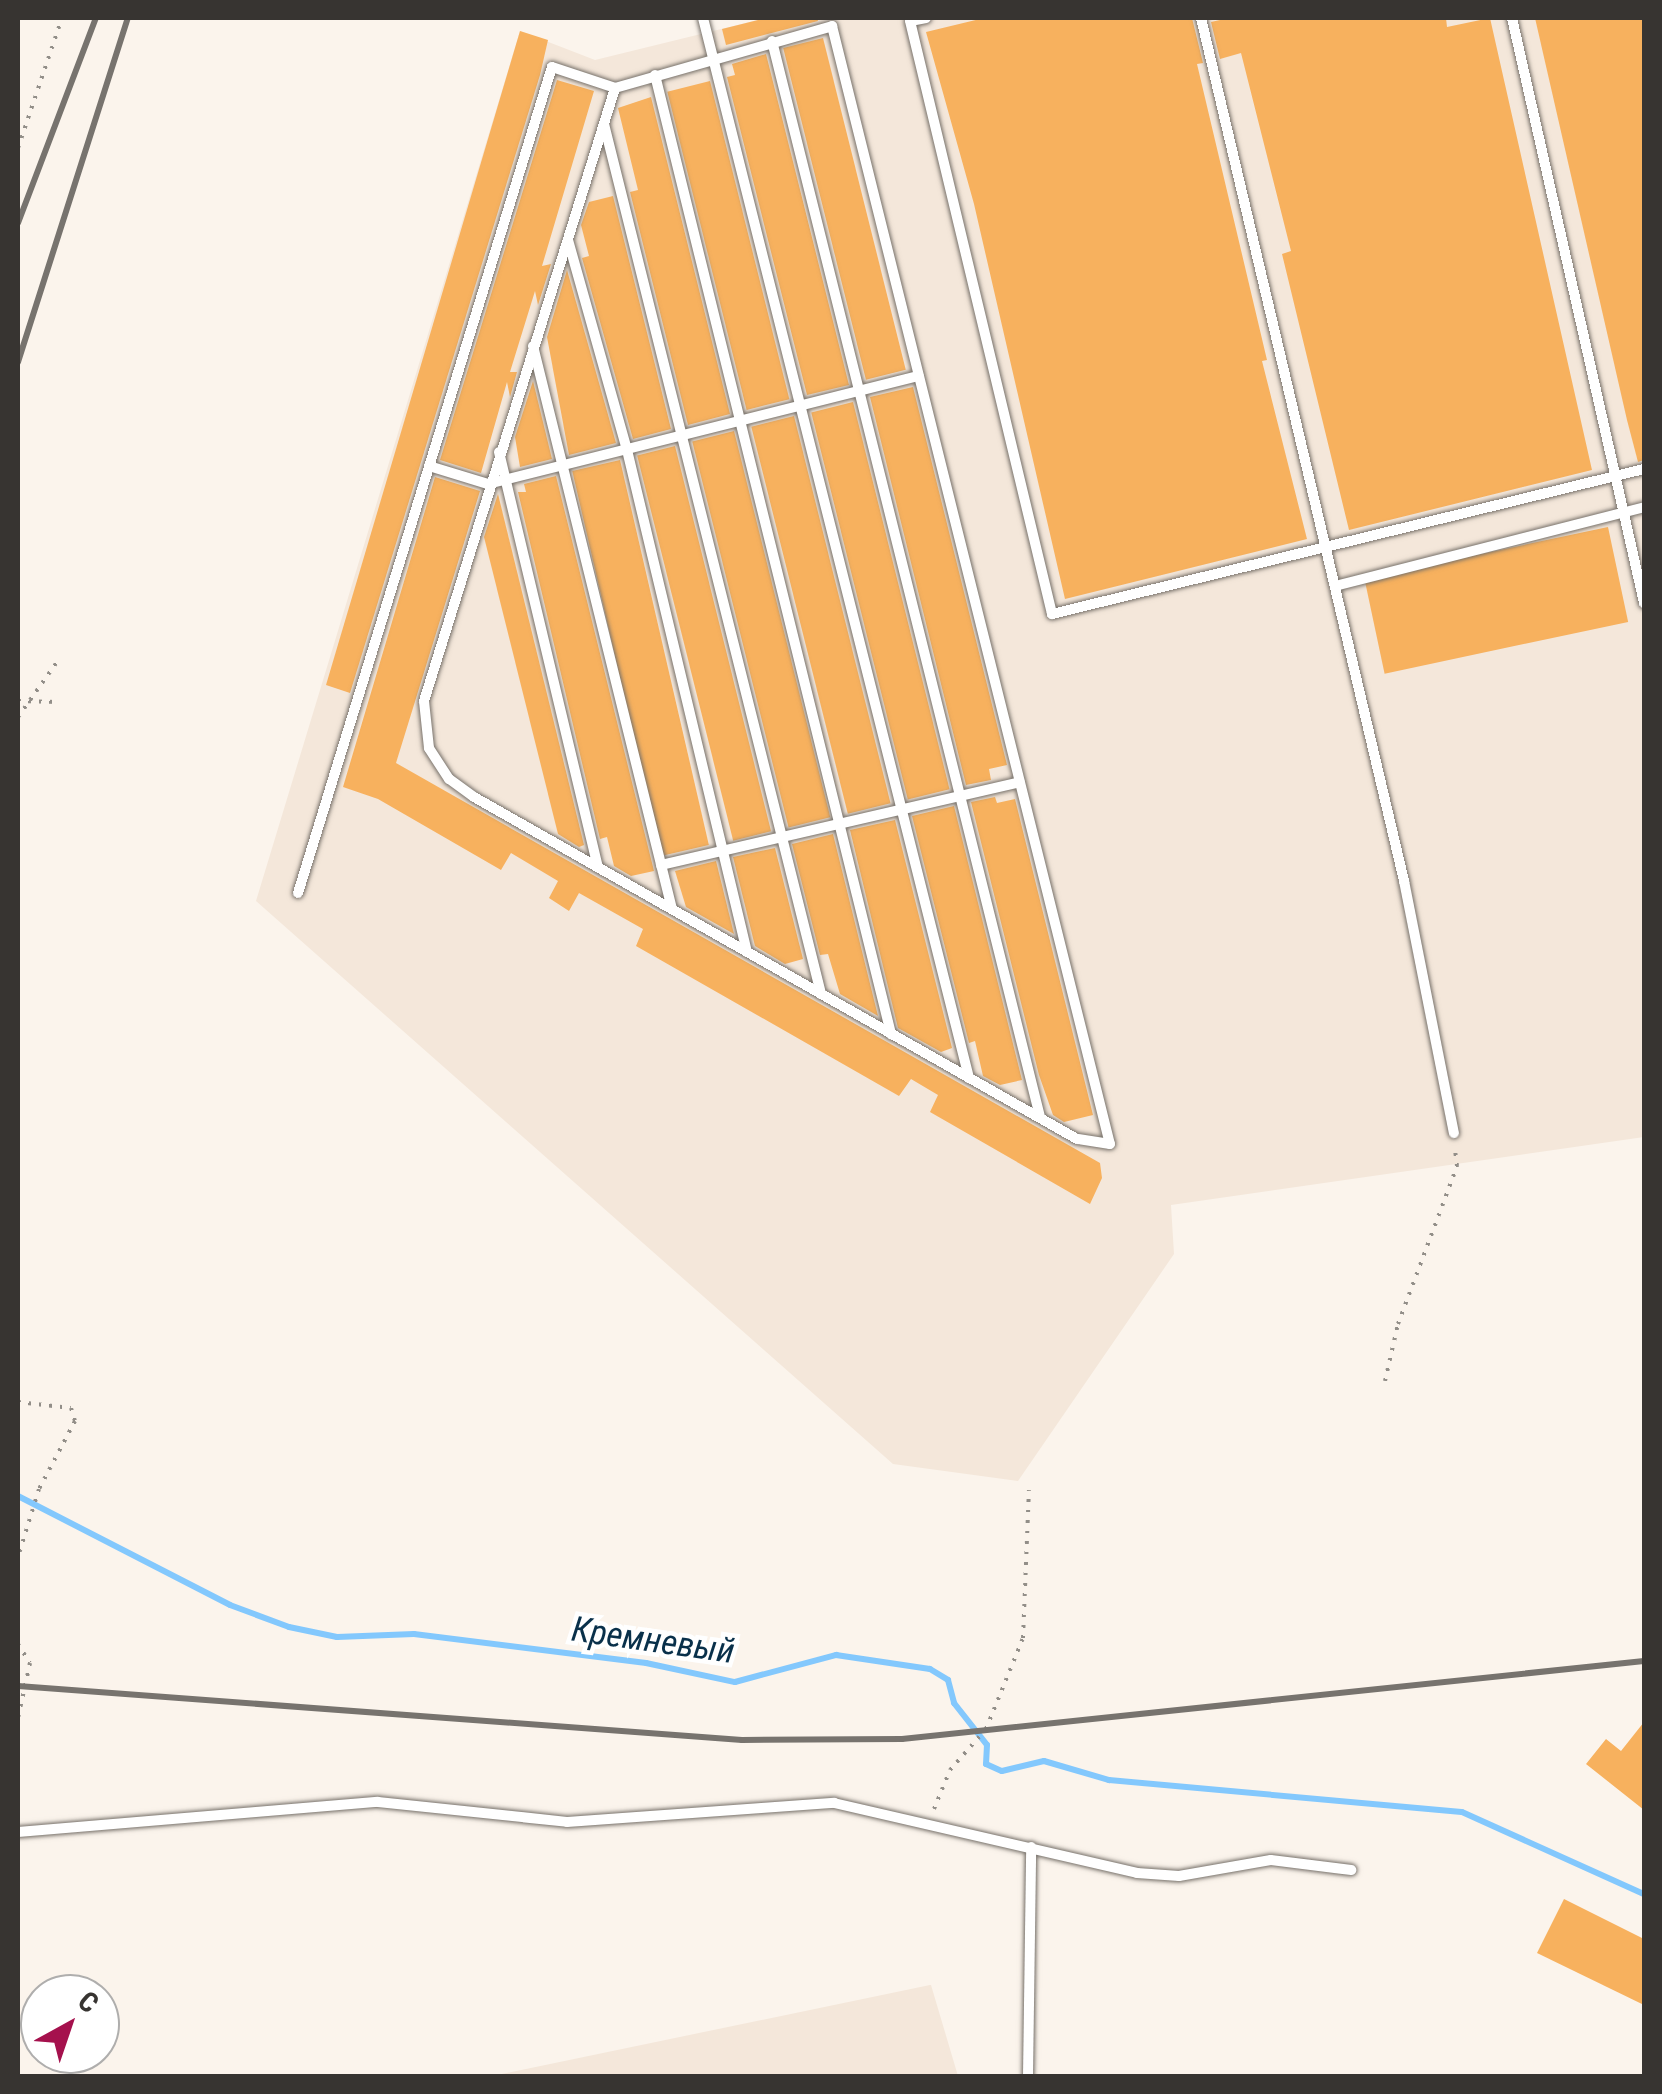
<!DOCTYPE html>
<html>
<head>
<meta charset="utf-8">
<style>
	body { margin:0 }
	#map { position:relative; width:1662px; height:2094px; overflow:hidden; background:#fbf4ec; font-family:"Roboto Condensed",sans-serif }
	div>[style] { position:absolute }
	.built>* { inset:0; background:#f4e7da }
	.stream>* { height:6px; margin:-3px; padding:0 3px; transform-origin:3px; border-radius:3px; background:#83c8fd }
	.building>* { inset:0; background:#f7b15e; transform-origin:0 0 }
	.path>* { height:4px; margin-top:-2px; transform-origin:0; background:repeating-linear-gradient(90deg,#928e88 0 2.5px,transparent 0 10.5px) }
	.roads { filter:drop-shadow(0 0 2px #77716a) drop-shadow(0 0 2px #77716a) }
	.service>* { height:10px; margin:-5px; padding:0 5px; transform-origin:5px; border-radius:5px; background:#fff }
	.rail>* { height:6px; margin:-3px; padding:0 3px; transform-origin:3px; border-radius:3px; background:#77736e }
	span { translate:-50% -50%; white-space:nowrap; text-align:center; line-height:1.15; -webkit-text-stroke:9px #fff; paint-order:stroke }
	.water-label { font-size:35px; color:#09304a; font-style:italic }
	.frame { position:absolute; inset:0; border:20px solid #373431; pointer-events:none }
	.north { position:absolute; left:20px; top:1974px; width:100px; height:100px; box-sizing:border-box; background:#fff; border:2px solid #afaead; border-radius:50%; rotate:40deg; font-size:28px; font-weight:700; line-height:40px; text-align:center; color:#373431 }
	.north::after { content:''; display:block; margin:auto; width:35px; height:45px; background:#a5114d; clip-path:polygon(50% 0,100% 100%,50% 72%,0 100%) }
</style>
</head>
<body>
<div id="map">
	<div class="built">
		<i style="clip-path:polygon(766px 18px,1644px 18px,1644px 1137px,1171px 1205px,1174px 1254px,1018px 1481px,893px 1464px,256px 901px,520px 31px,595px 60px)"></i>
		<i style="clip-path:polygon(931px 1985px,958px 2076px,492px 2076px,930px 1985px)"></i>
	</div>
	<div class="stream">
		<i style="left:18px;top:1496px;width:238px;rotate:27.2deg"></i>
		<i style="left:230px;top:1605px;width:63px;rotate:20.4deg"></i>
		<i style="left:289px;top:1627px;width:49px;rotate:11.8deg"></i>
		<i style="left:337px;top:1637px;width:77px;rotate:-2.2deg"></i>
		<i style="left:414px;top:1634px;width:234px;rotate:7.1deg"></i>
		<i style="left:646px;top:1663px;width:91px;rotate:12.1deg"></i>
		<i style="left:735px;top:1682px;width:105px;rotate:-15deg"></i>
		<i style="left:836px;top:1655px;width:95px;rotate:8.5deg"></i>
		<i style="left:930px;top:1669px;width:21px;rotate:31deg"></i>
		<i style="left:948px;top:1680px;width:24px;rotate:75deg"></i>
		<i style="left:954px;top:1703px;width:53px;rotate:51.8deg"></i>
		<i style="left:987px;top:1745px;width:19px;rotate:93deg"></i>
		<i style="left:986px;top:1764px;width:17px;rotate:24deg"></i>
		<i style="left:1002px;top:1771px;width:43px;rotate:-13.4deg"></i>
		<i style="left:1044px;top:1761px;width:68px;rotate:16.3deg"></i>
		<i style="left:1109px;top:1780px;width:354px;rotate:5.2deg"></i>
		<i style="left:1462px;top:1812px;width:200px;rotate:24.3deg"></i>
	</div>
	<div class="building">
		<i style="clip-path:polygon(766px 18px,817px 18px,818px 21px,726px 45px,722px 29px)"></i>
		<i style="clip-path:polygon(984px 18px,1192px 18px,1203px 63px,1197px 64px,1267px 360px,1262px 361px,1307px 539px,1065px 599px,974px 204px,926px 32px)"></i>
		<i style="clip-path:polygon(1229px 18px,1446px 18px,1447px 27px,1490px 18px,1592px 470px,1349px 530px,1282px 254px,1291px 251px,1241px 53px,1220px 59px,1211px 22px)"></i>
		<i style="clip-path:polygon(1535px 18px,1644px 18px,1644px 460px,1638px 462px,1627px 420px)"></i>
		<i style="clip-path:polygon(520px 31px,548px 40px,540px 75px,350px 693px,326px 685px)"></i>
		<i style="left:823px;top:38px;width:342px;height:41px;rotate:76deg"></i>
		<i style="clip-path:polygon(766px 54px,849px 385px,807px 395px,727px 77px,735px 75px,732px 64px)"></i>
		<i style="clip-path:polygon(557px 80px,594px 91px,542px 266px,551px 264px,538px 305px,535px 291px,510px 372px,517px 372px,510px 397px,507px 382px,481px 473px,440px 460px)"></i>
		<i style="left:710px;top:81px;width:328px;height:44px;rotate:76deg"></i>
		<i style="clip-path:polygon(651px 97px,730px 414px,688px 425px,630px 192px,638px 190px,618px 108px)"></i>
		<i style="clip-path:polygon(613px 196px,671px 429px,633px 439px,582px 258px,589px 256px,581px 225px,589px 202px)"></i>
		<i style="clip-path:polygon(567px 270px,616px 443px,569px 455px,547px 337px)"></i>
		<i style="clip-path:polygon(533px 381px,552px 459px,520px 467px,515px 437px)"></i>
		<i style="clip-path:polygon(913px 387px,1007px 765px,989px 769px,991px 780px,966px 785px,870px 397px)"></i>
		<i style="left:853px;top:402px;width:399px;height:43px;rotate:76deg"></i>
		<i style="left:794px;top:416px;width:399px;height:44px;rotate:76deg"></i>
		<i style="left:734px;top:431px;width:398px;height:43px;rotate:76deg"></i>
		<i style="left:675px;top:446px;width:397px;height:39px;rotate:76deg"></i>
		<i style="left:620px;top:460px;width:395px;height:49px;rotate:77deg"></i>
		<i style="clip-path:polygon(556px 476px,654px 871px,631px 876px,614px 866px,607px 837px,600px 839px,518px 492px,526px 492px,524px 484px)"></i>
		<i style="clip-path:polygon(435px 477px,480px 491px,396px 763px,1100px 1163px,1102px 1178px,1090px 1204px,930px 1112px,938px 1095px,911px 1079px,899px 1096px,636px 946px,643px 929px,579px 893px,569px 911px,549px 898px,558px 881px,511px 853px,501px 870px,378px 799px,343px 787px)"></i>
		<i style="clip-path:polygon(498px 494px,584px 845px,579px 847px,558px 834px,484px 537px)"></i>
		<i style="left:1608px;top:527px;width:97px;height:249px;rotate:78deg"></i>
		<i style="clip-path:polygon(995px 797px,997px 803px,1015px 799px,1093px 1115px,1064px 1122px,1053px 1115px,1039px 1075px,971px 802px)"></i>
		<i style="clip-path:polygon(954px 806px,1022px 1080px,1000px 1085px,983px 1076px,975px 1041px,969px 1043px,912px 816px)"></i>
		<i style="clip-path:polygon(895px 820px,952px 1048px,941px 1052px,898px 1028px,850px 830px)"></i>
		<i style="clip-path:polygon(833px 834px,878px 1016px,840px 994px,828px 954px,820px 955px,792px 844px)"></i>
		<i style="clip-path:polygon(775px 848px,803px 959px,785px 964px,755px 946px,733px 857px)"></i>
		<i style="clip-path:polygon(716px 861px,734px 934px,686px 907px,675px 871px)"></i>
		<i style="clip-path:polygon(1644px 1722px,1644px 1810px,1586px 1764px,1606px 1739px,1621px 1751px)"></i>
		<i style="clip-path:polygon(1564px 1899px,1644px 1939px,1644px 2005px,1537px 1953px)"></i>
	</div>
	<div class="path">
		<i style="left:18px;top:148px;width:137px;rotate:-71.3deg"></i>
		<i style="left:18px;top:701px;width:41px;rotate:1.4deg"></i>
		<i style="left:18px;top:717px;width:71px;rotate:-54.7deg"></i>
		<i style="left:1385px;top:1381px;width:58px;rotate:-77.2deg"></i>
		<i style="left:1398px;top:1324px;width:169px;rotate:-69.5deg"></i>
		<i style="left:1457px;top:1166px;width:17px;rotate:-97deg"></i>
		<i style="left:18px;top:1402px;width:53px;rotate:6.5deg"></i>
		<i style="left:71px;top:1408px;width:14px;rotate:73deg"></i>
		<i style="left:75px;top:1421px;width:77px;rotate:117.9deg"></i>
		<i style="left:39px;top:1489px;width:71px;rotate:107.2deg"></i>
		<i style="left:18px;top:1644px;width:22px;rotate:58deg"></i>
		<i style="left:30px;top:1663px;width:56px;rotate:102.3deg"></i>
		<i style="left:934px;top:1809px;width:42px;rotate:-67.7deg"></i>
		<i style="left:950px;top:1770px;width:55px;rotate:-48.7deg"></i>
		<i style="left:986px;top:1729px;width:98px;rotate:-67.9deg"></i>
		<i style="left:1023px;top:1638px;width:148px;rotate:-87.7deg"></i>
	</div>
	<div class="roads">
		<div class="service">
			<i style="left:703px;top:18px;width:1093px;rotate:75.91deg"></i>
			<i style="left:926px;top:18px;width:16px;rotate:169deg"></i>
			<i style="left:910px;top:21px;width:610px;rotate:76.53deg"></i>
			<i style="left:1052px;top:614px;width:609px;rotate:-13.76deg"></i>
			<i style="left:1201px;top:18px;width:887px;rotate:76.76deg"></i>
			<i style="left:1404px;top:881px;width:257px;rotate:78.8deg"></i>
			<i style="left:1512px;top:18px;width:600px;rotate:77.28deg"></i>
			<i style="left:772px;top:41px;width:1109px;rotate:76.01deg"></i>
			<i style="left:655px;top:75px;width:988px;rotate:76.17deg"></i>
			<i style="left:604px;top:124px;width:897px;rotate:75.99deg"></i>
			<i style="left:568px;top:240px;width:218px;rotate:74.3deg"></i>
			<i style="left:627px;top:450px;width:516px;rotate:76.56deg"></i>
			<i style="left:533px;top:346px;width:580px;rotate:76.13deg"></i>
			<i style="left:499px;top:452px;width:427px;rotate:76.6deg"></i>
			<i style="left:429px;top:466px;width:62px;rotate:17deg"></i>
			<i style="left:488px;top:484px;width:444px;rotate:-14.1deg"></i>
			<i style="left:1335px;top:586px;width:319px;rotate:-14.3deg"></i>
			<i style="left:661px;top:865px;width:368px;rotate:-13deg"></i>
			<i style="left:298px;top:893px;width:864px;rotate:-72.91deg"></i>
			<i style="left:552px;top:67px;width:66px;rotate:18.4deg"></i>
			<i style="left:615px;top:88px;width:226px;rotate:-15.9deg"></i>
			<i style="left:832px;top:26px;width:1152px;rotate:76.04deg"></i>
			<i style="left:1110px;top:1144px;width:33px;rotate:-171deg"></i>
			<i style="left:1077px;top:1139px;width:693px;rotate:-150.44deg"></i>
			<i style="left:474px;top:797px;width:31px;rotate:-144deg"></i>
			<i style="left:449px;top:779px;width:37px;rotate:-123deg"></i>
			<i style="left:429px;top:748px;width:47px;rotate:-96.1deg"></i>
			<i style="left:424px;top:701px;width:642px;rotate:-72.69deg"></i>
			<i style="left:18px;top:1832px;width:361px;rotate:-4.8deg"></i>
			<i style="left:378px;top:1802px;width:190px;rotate:6deg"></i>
			<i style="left:567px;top:1822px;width:268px;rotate:-4.1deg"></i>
			<i style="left:834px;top:1803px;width:311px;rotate:13deg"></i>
			<i style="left:1137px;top:1873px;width:42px;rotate:4.1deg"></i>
			<i style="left:1179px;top:1876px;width:93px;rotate:-9.9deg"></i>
			<i style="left:1271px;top:1860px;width:81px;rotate:7.1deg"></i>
			<i style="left:1028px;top:2076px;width:229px;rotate:-89.2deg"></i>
		</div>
	</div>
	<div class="rail">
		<i style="left:18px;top:223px;width:219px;rotate:-69.2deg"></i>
		<i style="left:18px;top:362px;width:361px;rotate:-72.3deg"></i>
		<i style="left:18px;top:1686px;width:726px;rotate:4.27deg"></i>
		<i style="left:742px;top:1740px;width:160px;rotate:-0.4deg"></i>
		<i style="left:902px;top:1739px;width:746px;rotate:-6deg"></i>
	</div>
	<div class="water-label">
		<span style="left:653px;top:1641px;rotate:8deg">Кремневый</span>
	</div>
	<div class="frame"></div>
	<div class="north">С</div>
</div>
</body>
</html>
